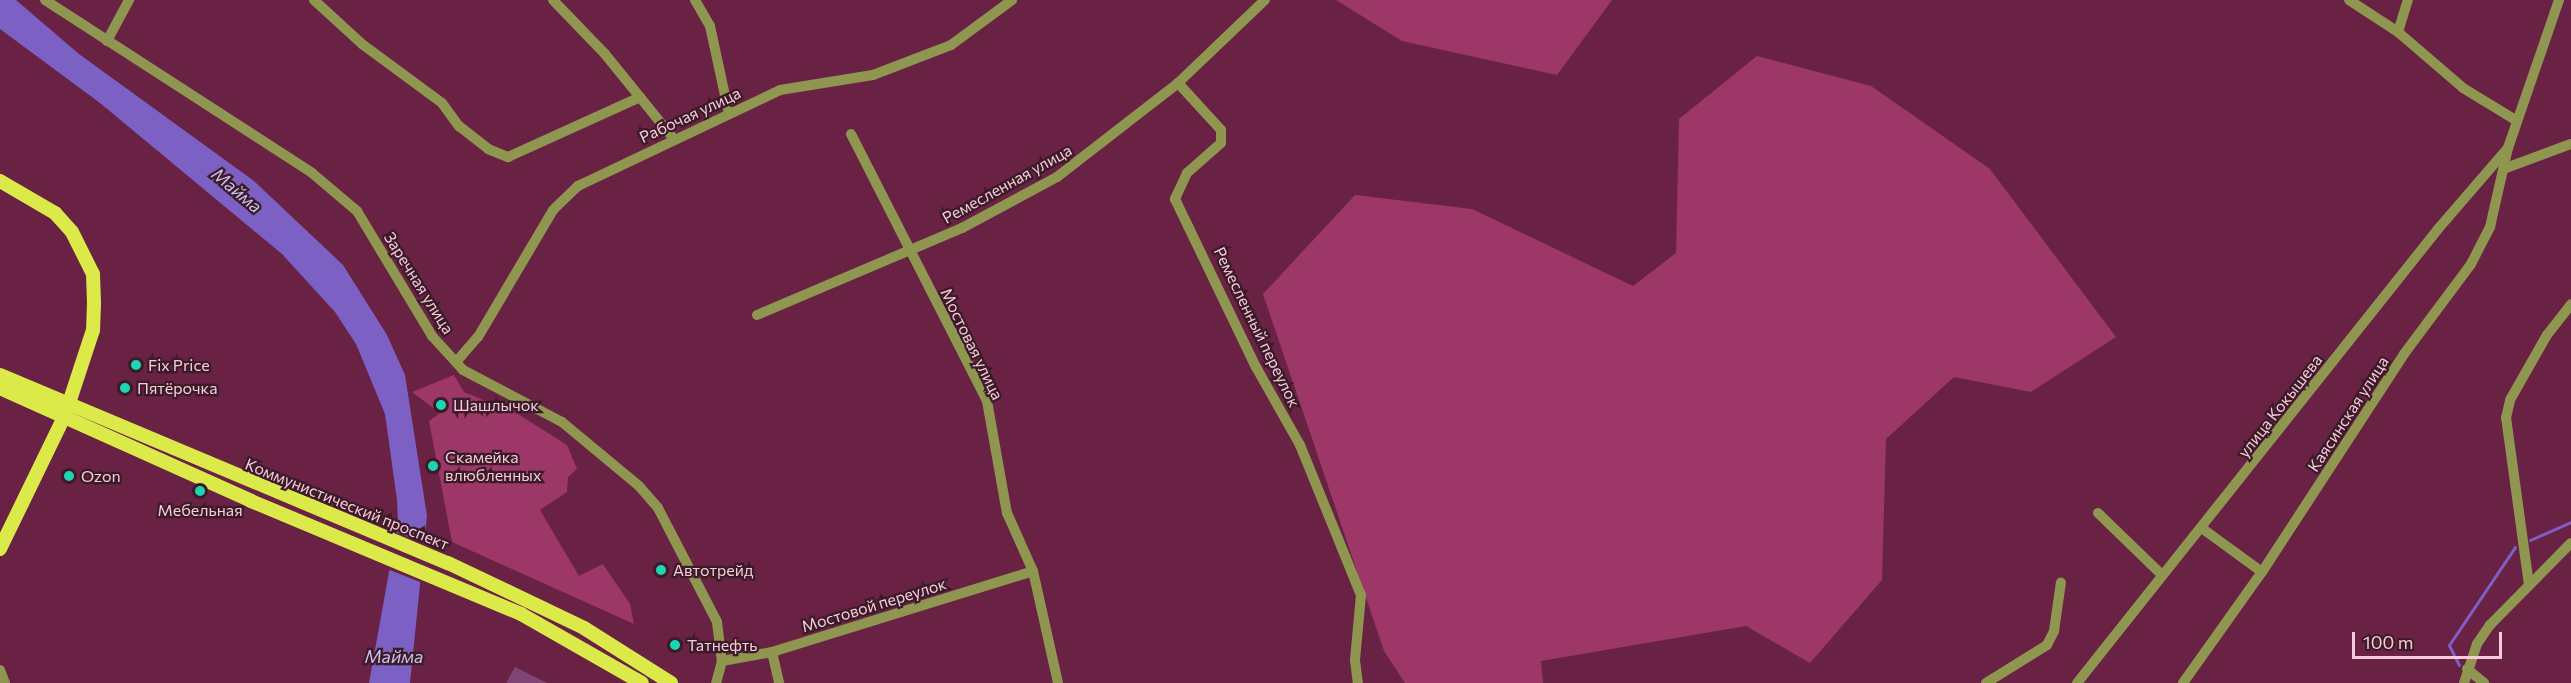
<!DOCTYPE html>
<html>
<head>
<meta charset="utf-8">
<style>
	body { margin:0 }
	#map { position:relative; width:2571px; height:683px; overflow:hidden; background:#692244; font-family:Commissioner,sans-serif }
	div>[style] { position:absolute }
	.green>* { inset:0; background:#9c3767 }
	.water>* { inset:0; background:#7c60c3 }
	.pier>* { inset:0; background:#692244 }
	.stream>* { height:3px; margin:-1.5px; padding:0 1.5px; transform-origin:1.5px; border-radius:1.5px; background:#7c60c3 }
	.building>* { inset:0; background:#814476 }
	.minor>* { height:10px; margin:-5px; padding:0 5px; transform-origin:5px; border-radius:5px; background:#8e9650 }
	.major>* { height:14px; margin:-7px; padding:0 7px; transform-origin:7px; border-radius:7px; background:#dcea49 }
	.dots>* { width:16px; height:16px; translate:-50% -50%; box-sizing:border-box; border:3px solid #3b1b28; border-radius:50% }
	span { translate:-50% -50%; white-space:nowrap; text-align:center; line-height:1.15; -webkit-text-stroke:4.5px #3b1b28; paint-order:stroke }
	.street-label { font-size:16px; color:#f8cbdc }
	.poi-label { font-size:16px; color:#f8cbdc }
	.left { translate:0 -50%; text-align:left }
	.water-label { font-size:18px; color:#c9bff2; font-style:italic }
	.scale { position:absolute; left:2352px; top:632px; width:150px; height:27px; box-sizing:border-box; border:3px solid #f8cbdc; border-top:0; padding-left:8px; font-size:18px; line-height:21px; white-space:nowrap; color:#f8cbdc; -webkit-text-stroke:4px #3b1b28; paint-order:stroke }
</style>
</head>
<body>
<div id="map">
	<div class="green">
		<i style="clip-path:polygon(1336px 0,1612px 0,1557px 75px,1402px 41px)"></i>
		<i style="clip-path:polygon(1757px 56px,1871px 86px,1990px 169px,2116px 337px,2031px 392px,1954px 377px,1886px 439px,1882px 580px,1810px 663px,1746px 626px,1541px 661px,1543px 683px,1405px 683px,1384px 651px,1263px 294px,1355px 195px,1472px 209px,1633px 286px,1676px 253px,1679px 119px)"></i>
		<i style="clip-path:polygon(454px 375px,464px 392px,518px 414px,567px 445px,577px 469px,568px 477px,567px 492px,540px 510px,579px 576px,603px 564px,630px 604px,634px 624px,452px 542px,429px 421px,440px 413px,412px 392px)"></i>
	</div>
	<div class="water">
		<i style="clip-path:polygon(0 0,16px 0,79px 54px,254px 181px,343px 265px,387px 335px,405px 375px,427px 516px,410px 683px,369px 683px,398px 522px,397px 500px,385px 414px,356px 344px,335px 312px,282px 254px,100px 103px,0 29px)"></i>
	</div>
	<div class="pier">
		<i style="clip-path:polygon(393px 531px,429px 545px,425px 584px,387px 569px)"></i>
	</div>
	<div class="stream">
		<i style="left:2530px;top:540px;width:45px;rotate:-23.7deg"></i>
		<i style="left:2459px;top:665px;width:22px;rotate:-117deg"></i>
		<i style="left:2449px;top:645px;width:118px;rotate:-56deg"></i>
	</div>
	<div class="building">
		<i style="clip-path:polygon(515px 667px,547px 683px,506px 683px)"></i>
	</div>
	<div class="minor">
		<i style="left:45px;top:0;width:318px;rotate:32.9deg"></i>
		<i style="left:312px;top:173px;width:59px;rotate:40.2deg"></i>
		<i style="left:357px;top:211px;width:146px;rotate:59deg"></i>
		<i style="left:432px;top:336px;width:46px;rotate:47.6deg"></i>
		<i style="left:463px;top:370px;width:112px;rotate:27.7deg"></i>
		<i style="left:562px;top:422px;width:100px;rotate:39.7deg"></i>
		<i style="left:639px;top:486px;width:29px;rotate:49deg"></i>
		<i style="left:658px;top:508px;width:128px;rotate:62.6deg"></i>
		<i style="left:717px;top:622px;width:39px;rotate:83deg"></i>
		<i style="left:722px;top:661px;width:23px;rotate:105deg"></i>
		<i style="left:314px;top:0;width:65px;rotate:42.5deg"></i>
		<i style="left:362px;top:44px;width:99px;rotate:36.4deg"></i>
		<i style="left:442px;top:103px;width:29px;rotate:54deg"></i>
		<i style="left:459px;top:126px;width:37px;rotate:38deg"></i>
		<i style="left:488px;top:149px;width:22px;rotate:22deg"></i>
		<i style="left:508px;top:157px;width:145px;rotate:-24.4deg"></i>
		<i style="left:553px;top:0;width:75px;rotate:46.1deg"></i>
		<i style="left:605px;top:54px;width:108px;rotate:51deg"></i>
		<i style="left:695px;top:0;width:30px;rotate:60deg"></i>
		<i style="left:710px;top:26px;width:90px;rotate:77.8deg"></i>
		<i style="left:2349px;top:0;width:59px;rotate:33.1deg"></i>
		<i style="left:2398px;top:32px;width:86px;rotate:40.7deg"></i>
		<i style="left:2463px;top:88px;width:63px;rotate:31.4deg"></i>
		<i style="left:2398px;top:32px;width:34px;rotate:-73deg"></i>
		<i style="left:107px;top:41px;width:47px;rotate:-61.8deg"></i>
		<i style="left:1178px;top:83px;width:64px;rotate:47.5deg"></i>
		<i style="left:1221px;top:130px;width:13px;rotate:90deg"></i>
		<i style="left:1221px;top:143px;width:45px;rotate:138.6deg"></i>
		<i style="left:1187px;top:173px;width:29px;rotate:115deg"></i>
		<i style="left:1175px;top:199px;width:187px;rotate:64.3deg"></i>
		<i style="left:1256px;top:367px;width:90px;rotate:60.6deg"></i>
		<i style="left:1300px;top:445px;width:162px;rotate:67.9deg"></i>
		<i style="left:1361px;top:595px;width:65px;rotate:95.3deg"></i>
		<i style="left:1355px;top:660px;width:23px;rotate:83deg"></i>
		<i style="left:851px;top:134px;width:300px;rotate:63deg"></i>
		<i style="left:987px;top:401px;width:114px;rotate:79.9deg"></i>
		<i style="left:1007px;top:513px;width:64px;rotate:65.9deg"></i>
		<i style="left:1033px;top:571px;width:115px;rotate:77.4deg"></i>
		<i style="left:2506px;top:168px;width:69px;rotate:-20.3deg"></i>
		<i style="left:757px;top:315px;width:223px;rotate:-23deg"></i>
		<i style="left:962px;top:228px;width:108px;rotate:-28.2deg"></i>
		<i style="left:1057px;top:177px;width:153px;rotate:-37.8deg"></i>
		<i style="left:1178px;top:83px;width:120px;rotate:-43.7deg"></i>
		<i style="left:456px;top:362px;width:33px;rotate:-49deg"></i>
		<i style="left:478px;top:337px;width:147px;rotate:-59.4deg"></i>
		<i style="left:553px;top:210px;width:35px;rotate:-44deg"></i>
		<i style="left:578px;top:186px;width:224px;rotate:-25.4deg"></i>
		<i style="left:780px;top:90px;width:94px;rotate:-9.2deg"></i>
		<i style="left:873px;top:75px;width:84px;rotate:-21deg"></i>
		<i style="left:951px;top:45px;width:76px;rotate:-36.4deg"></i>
		<i style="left:2098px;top:513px;width:89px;rotate:44.1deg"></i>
		<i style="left:2203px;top:529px;width:73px;rotate:36.1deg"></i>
		<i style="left:2529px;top:585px;width:169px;rotate:-97.8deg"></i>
		<i style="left:2506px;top:418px;width:18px;rotate:-77deg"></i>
		<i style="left:2510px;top:400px;width:75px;rotate:-60.4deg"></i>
		<i style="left:2547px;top:335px;width:39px;rotate:-52deg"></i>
		<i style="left:772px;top:652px;width:32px;rotate:77deg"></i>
		<i style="left:722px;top:661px;width:51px;rotate:-10.2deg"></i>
		<i style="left:772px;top:652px;width:273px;rotate:-17.2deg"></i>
		<i style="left:2467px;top:669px;width:22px;rotate:39deg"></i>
		<i style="left:0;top:670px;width:14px;rotate:69deg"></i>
		<i style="left:1986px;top:683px;width:72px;rotate:-31.9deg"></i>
		<i style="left:2047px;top:645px;width:16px;rotate:-63deg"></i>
		<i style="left:2054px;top:631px;width:49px;rotate:-81.9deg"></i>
		<i style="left:2077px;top:683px;width:580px;rotate:-51.51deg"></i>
		<i style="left:2438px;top:229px;width:107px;rotate:-49.2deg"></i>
		<i style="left:2183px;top:683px;width:136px;rotate:-54.6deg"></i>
		<i style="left:2262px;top:572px;width:260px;rotate:-56.9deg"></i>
		<i style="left:2404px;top:354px;width:112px;rotate:-53.3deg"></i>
		<i style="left:2471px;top:264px;width:42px;rotate:-62.8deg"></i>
		<i style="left:2490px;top:227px;width:81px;rotate:-77.2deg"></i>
		<i style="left:2508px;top:148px;width:157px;rotate:-71deg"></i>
		<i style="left:2464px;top:683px;width:41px;rotate:-71.6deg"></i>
		<i style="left:2477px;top:644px;width:23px;rotate:-56deg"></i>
		<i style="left:2490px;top:625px;width:115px;rotate:-45.4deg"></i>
	</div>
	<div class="major">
		<i style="left:0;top:181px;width:64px;rotate:30.2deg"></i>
		<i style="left:55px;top:213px;width:25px;rotate:48deg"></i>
		<i style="left:72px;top:232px;width:47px;rotate:63.4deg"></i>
		<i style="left:93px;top:274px;width:29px;rotate:88deg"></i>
		<i style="left:94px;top:303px;width:27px;rotate:92deg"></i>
		<i style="left:93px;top:330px;width:89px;rotate:108.2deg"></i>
		<i style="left:65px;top:415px;width:149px;rotate:115.9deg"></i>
		<i style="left:0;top:375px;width:486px;rotate:22.8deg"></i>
		<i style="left:448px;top:563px;width:151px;rotate:25.5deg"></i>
		<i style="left:584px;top:628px;width:103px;rotate:32.3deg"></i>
		<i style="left:0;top:388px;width:275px;rotate:24.2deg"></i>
		<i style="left:251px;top:501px;width:293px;rotate:22.7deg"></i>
		<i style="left:521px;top:614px;width:139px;rotate:29.7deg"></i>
	</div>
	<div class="dots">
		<i style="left:136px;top:365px;background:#1dd5b1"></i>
		<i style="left:125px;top:388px;background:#1dd5b1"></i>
		<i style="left:441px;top:405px;background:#1dd5b1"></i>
		<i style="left:433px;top:466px;background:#1dd5b1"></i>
		<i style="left:69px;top:476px;background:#1dd5b1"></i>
		<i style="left:200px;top:491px;background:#1dd5b1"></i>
		<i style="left:661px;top:570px;background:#1dd5b1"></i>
		<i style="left:675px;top:645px;background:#1dd5b1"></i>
	</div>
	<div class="street-label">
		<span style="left:690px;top:115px;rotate:-25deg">Рабочая улица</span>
		<span style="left:1007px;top:184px;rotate:-29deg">Ремесленная улица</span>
		<span style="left:419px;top:283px;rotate:58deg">Заречная улица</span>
		<span style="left:1257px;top:327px;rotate:64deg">Ремесленный переулок</span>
		<span style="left:972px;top:344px;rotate:64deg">Мостовая улица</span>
		<span style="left:2280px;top:406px;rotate:-52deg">улица Кокышева</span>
		<span style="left:2348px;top:414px;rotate:-57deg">Каясинская улица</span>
		<span style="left:347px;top:504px;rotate:22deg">Коммунистический проспект</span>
		<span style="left:874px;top:605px;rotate:-17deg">Мостовой переулок</span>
	</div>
	<div class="poi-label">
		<span class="left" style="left:148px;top:365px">Fix Price</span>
		<span class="left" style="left:137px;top:388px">Пятёрочка</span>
		<span class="left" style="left:453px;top:405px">Шашлычок</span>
		<span class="left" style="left:445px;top:466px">Скамейка<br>влюбленных</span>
		<span class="left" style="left:81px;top:476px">Ozon</span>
		<span style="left:200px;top:510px">Мебельная</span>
		<span class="left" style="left:673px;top:570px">Автотрейд</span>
		<span class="left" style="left:687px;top:645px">Татнефть</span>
	</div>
	<div class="water-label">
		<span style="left:237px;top:190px;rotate:40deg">Майма</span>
		<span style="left:394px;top:656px">Майма</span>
	</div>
	<div class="scale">100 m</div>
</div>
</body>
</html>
